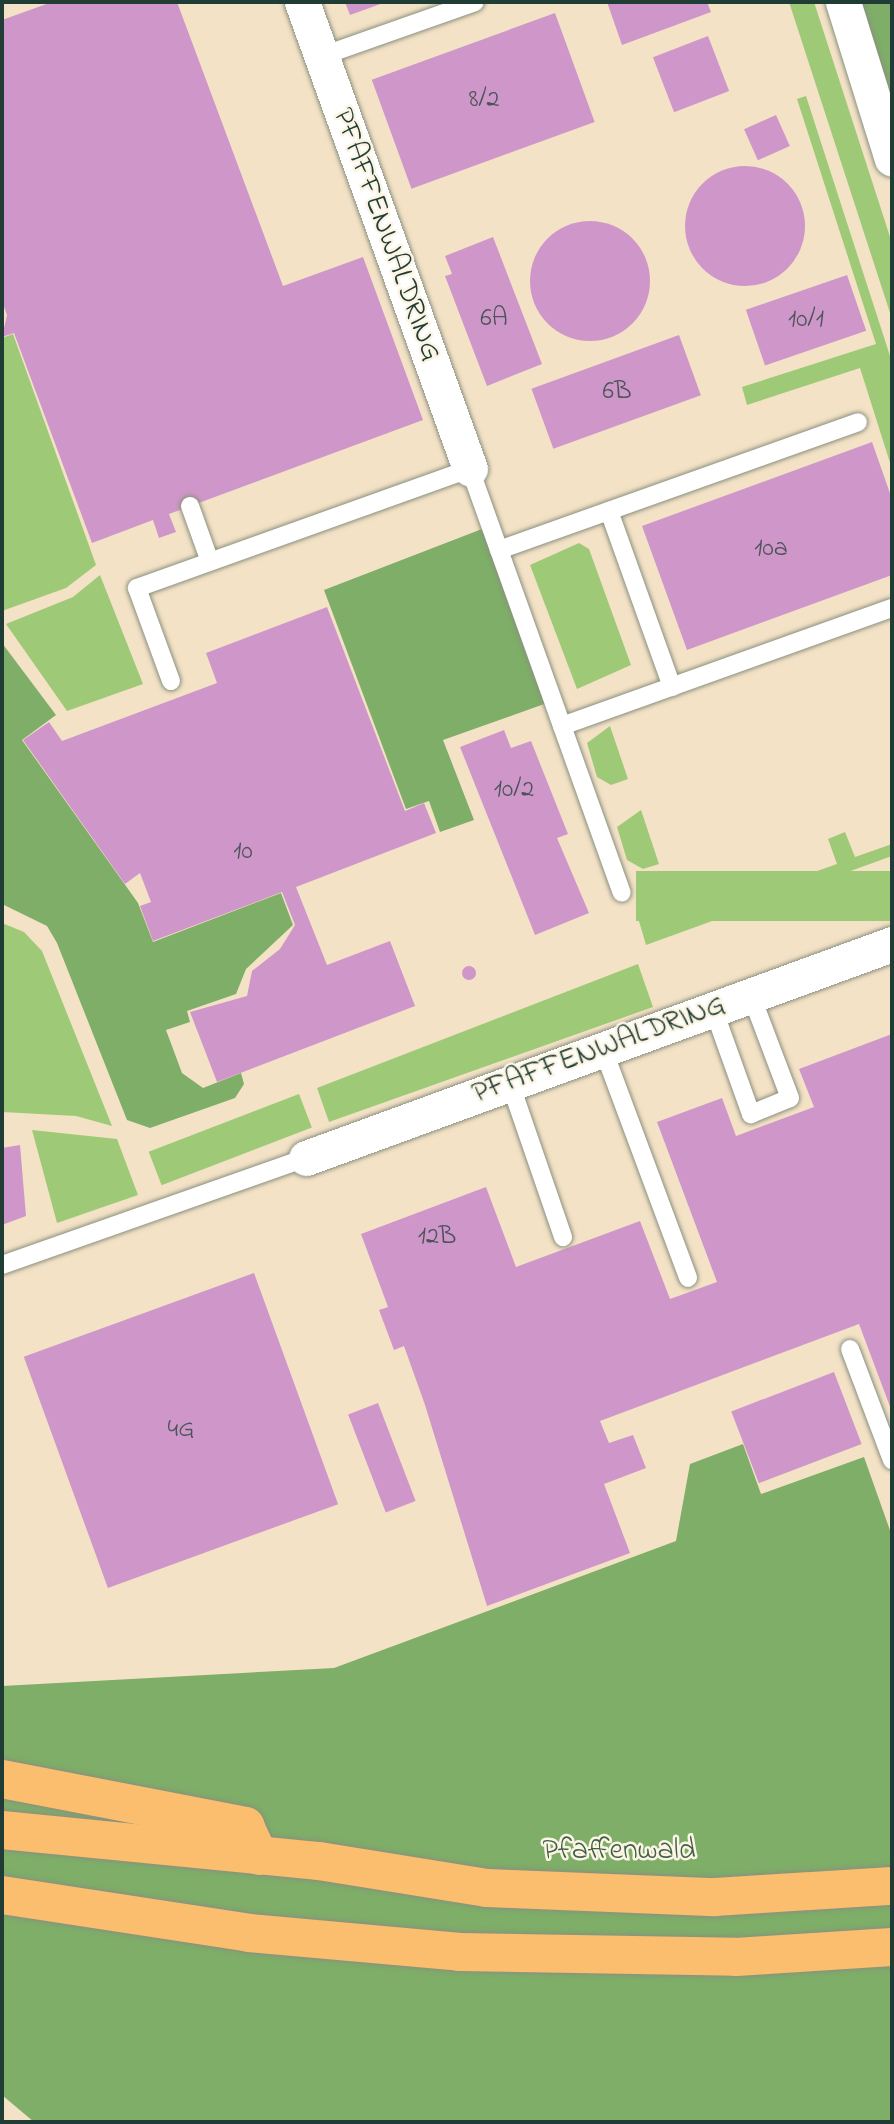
<!DOCTYPE html>
<html>
<head>
<meta charset="utf-8">
<style>
	body { margin:0 }
	#map { position:relative; width:894px; height:2124px; overflow:hidden; background:#f4e2c7; font-family:"Indie Flower",sans-serif }
	div>[style] { position:absolute }
	.green>* { inset:0; background:#9eca77; transform-origin:0 0 }
	.forest>* { inset:0; background:#7eae68 }
	.building>* { inset:0; background:#cf97c9; transform-origin:0 0 }
	.round { border-radius:50% }
	.roads { filter:drop-shadow(0 0 2px #8a907e) drop-shadow(0 0 2px #8a907e) }
	.service>* { height:18px; margin:-9px; padding:0 9px; transform-origin:9px; border-radius:9px; background:#fff }
	.minor>* { height:35px; margin:-17.5px; padding:0 17.5px; transform-origin:17.5px; border-radius:17.5px; background:#fff }
	.trunk>* { height:38px; margin:-19px; padding:0 19px; transform-origin:19px; border-radius:19px; background:#fabe6e }
	span { translate:-50% -50%; white-space:nowrap; text-align:center; line-height:1.15; -webkit-text-stroke:5px #fcf5e5; paint-order:stroke }
	.number-label { font-size:26px; color:#4b5459 }
	.number-label span { -webkit-text-stroke-width:0 }
	.street-label { font-size:30px; color:#1f3d34 }
	.park-label { font-size:30px; color:#3f6045 }
	.frame { position:absolute; inset:0; border:4px solid #1f3d34; pointer-events:none }
</style>
</head>
<body>
<div id="map">
	<div class="green">
		<i style="clip-path:polygon(789px 2px,814px 2px,892px 243px,892px 319px)"></i>
		<i style="clip-path:polygon(806px 96px,892px 362px,892px 469px,860px 368px,747px 405px,742px 387px,876px 344px,797px 99px)"></i>
		<i style="clip-path:polygon(13px 334px,96px 565px,66px 588px,2px 611px,2px 338px)"></i>
		<i style="clip-path:polygon(579px 543px,589px 549px,631px 665px,577px 689px,530px 565px)"></i>
		<i style="clip-path:polygon(100px 575px,143px 684px,67px 711px,6px 624px,73px 597px)"></i>
		<i style="clip-path:polygon(610px 726px,628px 779px,611px 785px,597px 777px,587px 743px)"></i>
		<i style="clip-path:polygon(641px 810px,659px 864px,643px 869px,627px 860px,617px 827px)"></i>
		<i style="clip-path:polygon(845px 832px,855px 857px,892px 844px,892px 856px,646px 945px,636px 911px,673px 897px,681px 919px,837px 864px,828px 839px)"></i>
		<i style="left:892px;top:871px;width:50px;height:256px;rotate:90deg"></i>
		<i style="clip-path:polygon(2px 923px,24px 932px,42px 951px,112px 1126px,76px 1116px,2px 1112px)"></i>
		<i style="clip-path:polygon(638px 964px,653px 1007px,329px 1122px,317px 1088px)"></i>
		<i style="left:299px;top:1094px;width:36px;height:161px;rotate:69deg"></i>
		<i style="clip-path:polygon(32px 1130px,117px 1139px,138px 1195px,57px 1223px)"></i>
	</div>
	<div class="forest">
		<i style="clip-path:polygon(859px 2px,892px 2px,892px 103px)"></i>
		<i style="clip-path:polygon(482px 529px,547px 703px,443px 740px,474px 820px,440px 832px,429px 801px,406px 809px,324px 590px)"></i>
		<i style="clip-path:polygon(2px 643px,56px 715px,22px 740px,138px 903px,153px 942px,281px 893px,293px 925px,246px 969px,236px 994px,187px 1011px,190px 1022px,166px 1030px,182px 1073px,203px 1088px,241px 1073px,244px 1084px,235px 1098px,150px 1128px,127px 1120px,57px 943px,47px 926px,2px 904px)"></i>
		<i style="clip-path:polygon(743px 1444px,761px 1494px,864px 1457px,892px 1536px,892px 2122px,34px 2122px,2px 2095px,2px 1686px,334px 1668px,676px 1541px,690px 1464px)"></i>
	</div>
	<div class="building">
		<i style="clip-path:polygon(52px 2px,177px 2px,283px 286px,363px 257px,423px 420px,169px 514px,176px 532px,159px 538px,153px 520px,92px 543px,14px 333px,2px 337px,7px 315px,2px 301px,2px 20px)"></i>
		<i style="clip-path:polygon(345px 2px,386px 2px,350px 15px)"></i>
		<i style="clip-path:polygon(607px 2px,707px 2px,711px 12px,622px 45px)"></i>
		<i style="left:555px;top:13px;width:116px;height:195px;rotate:70deg"></i>
		<i style="left:708px;top:36px;width:59px;height:59px;rotate:69deg"></i>
		<i style="left:776px;top:115px;width:34px;height:35px;rotate:66deg"></i>
		<i class="round" style="left:685px;top:166px;width:120px;height:120px"></i>
		<i class="round" style="left:530px;top:221px;width:120px;height:120px"></i>
		<i style="clip-path:polygon(493px 237px,542px 364px,487px 386px,445px 276px,452px 274px,445px 256px)"></i>
		<i style="left:847px;top:275px;width:59px;height:107px;rotate:71deg"></i>
		<i style="left:679px;top:335px;width:64px;height:157px;rotate:70deg"></i>
		<i style="clip-path:polygon(872px 442px,892px 499px,892px 575px,687px 650px,642px 526px)"></i>
		<i style="clip-path:polygon(327px 607px,405px 811px,424px 803px,436px 833px,296px 887px,327px 965px,390px 941px,415px 1006px,217px 1082px,190px 1012px,247px 996px,252px 971px,280px 949px,295px 925px,282px 892px,153px 941px,140px 906px,151px 902px,140px 873px,125px 884px,23px 740px,49px 722px,62px 741px,217px 683px,206px 653px)"></i>
		<i style="clip-path:polygon(504px 730px,511px 748px,531px 741px,568px 834px,557px 838px,589px 913px,535px 935px,460px 747px)"></i>
		<i class="round" style="left:462px;top:966px;width:14px;height:14px"></i>
		<i style="clip-path:polygon(892px 1034px,892px 1412px,859px 1324px,600px 1421px,609px 1443px,633px 1435px,646px 1468px,604px 1484px,630px 1553px,487px 1606px,425px 1405px,404px 1346px,394px 1350px,379px 1310px,388px 1307px,361px 1234px,486px 1187px,516px 1267px,640px 1221px,670px 1299px,717px 1282px,657px 1122px,722px 1098px,736px 1136px,814px 1107px,799px 1069px)"></i>
		<i style="clip-path:polygon(20px 1145px,26px 1216px,2px 1225px,2px 1148px)"></i>
		<i style="left:254px;top:1273px;width:246px;height:245px;rotate:70deg"></i>
		<i style="left:834px;top:1372px;width:77px;height:110px;rotate:69deg"></i>
		<i style="left:378px;top:1403px;width:105px;height:32px;rotate:69deg"></i>
	</div>
	<div class="roads">
		<div class="service">
			<i style="left:322px;top:56px;width:162px;rotate:-19.4deg"></i>
			<i style="left:190px;top:506px;width:59px;rotate:70.3deg"></i>
			<i style="left:609px;top:511px;width:187px;rotate:70.3deg"></i>
			<i style="left:499px;top:550px;width:381px;rotate:-19.6deg"></i>
			<i style="left:171px;top:681px;width:99px;rotate:-110.1deg"></i>
			<i style="left:137px;top:588px;width:354px;rotate:-19.7deg"></i>
			<i style="left:470px;top:469px;width:450px;rotate:70.3deg"></i>
			<i style="left:562px;top:726px;width:350px;rotate:-19.7deg"></i>
			<i style="left:713px;top:1008px;width:113px;rotate:70.3deg"></i>
			<i style="left:751px;top:1114px;width:42px;rotate:-22.3deg"></i>
			<i style="left:790px;top:1098px;width:110px;rotate:-110.7deg"></i>
			<i style="left:603px;top:1049px;width:244px;rotate:69.6deg"></i>
			<i style="left:510px;top:1083px;width:163px;rotate:71deg"></i>
			<i style="left:2px;top:1265px;width:322px;rotate:-19.4deg"></i>
			<i style="left:850px;top:1349px;width:119px;rotate:69.3deg"></i>
		</div>
		<div class="minor">
			<i style="left:302px;top:2px;width:496px;rotate:70.2deg"></i>
			<i style="left:843px;top:2px;width:164px;rotate:72.7deg"></i>
			<i style="left:306px;top:1158px;width:624px;rotate:-20.06deg"></i>
		</div>
		<div class="trunk">
			<i style="left:2px;top:1779px;width:248px;rotate:10.9deg"></i>
			<i style="left:245px;top:1826px;width:33px;rotate:65deg"></i>
			<i style="left:2px;top:1830px;width:319px;rotate:5.6deg"></i>
			<i style="left:319px;top:1861px;width:170px;rotate:9.1deg"></i>
			<i style="left:487px;top:1888px;width:228px;rotate:2.3deg"></i>
			<i style="left:715px;top:1897px;width:177px;rotate:-3.6deg"></i>
			<i style="left:2px;top:1895px;width:250px;rotate:8.7deg"></i>
			<i style="left:249px;top:1933px;width:212px;rotate:5.1deg"></i>
			<i style="left:460px;top:1952px;width:276px;rotate:1deg"></i>
			<i style="left:736px;top:1957px;width:156px;rotate:-3.7deg"></i>
		</div>
	</div>
	<div class="number-label">
		<span style="left:484px;top:101px">8/2</span>
		<span style="left:494px;top:320px">6A</span>
		<span style="left:806px;top:321px">10/1</span>
		<span style="left:617px;top:393px">6B</span>
		<span style="left:771px;top:550px">10a</span>
		<span style="left:514px;top:791px">10/2</span>
		<span style="left:243px;top:853px">10</span>
		<span style="left:437px;top:1238px">12B</span>
		<span style="left:181px;top:1431px">4G</span>
	</div>
	<div class="street-label">
		<span style="left:386px;top:235px;rotate:70deg">PFAFFENWALDRING</span>
		<span style="left:599px;top:1050px;rotate:-20deg">PFAFFENWALDRING</span>
	</div>
	<div class="park-label">
		<span style="left:619px;top:1851px">Pfaffenwald</span>
	</div>
	<div class="frame"></div>
</div>
</body>
</html>
